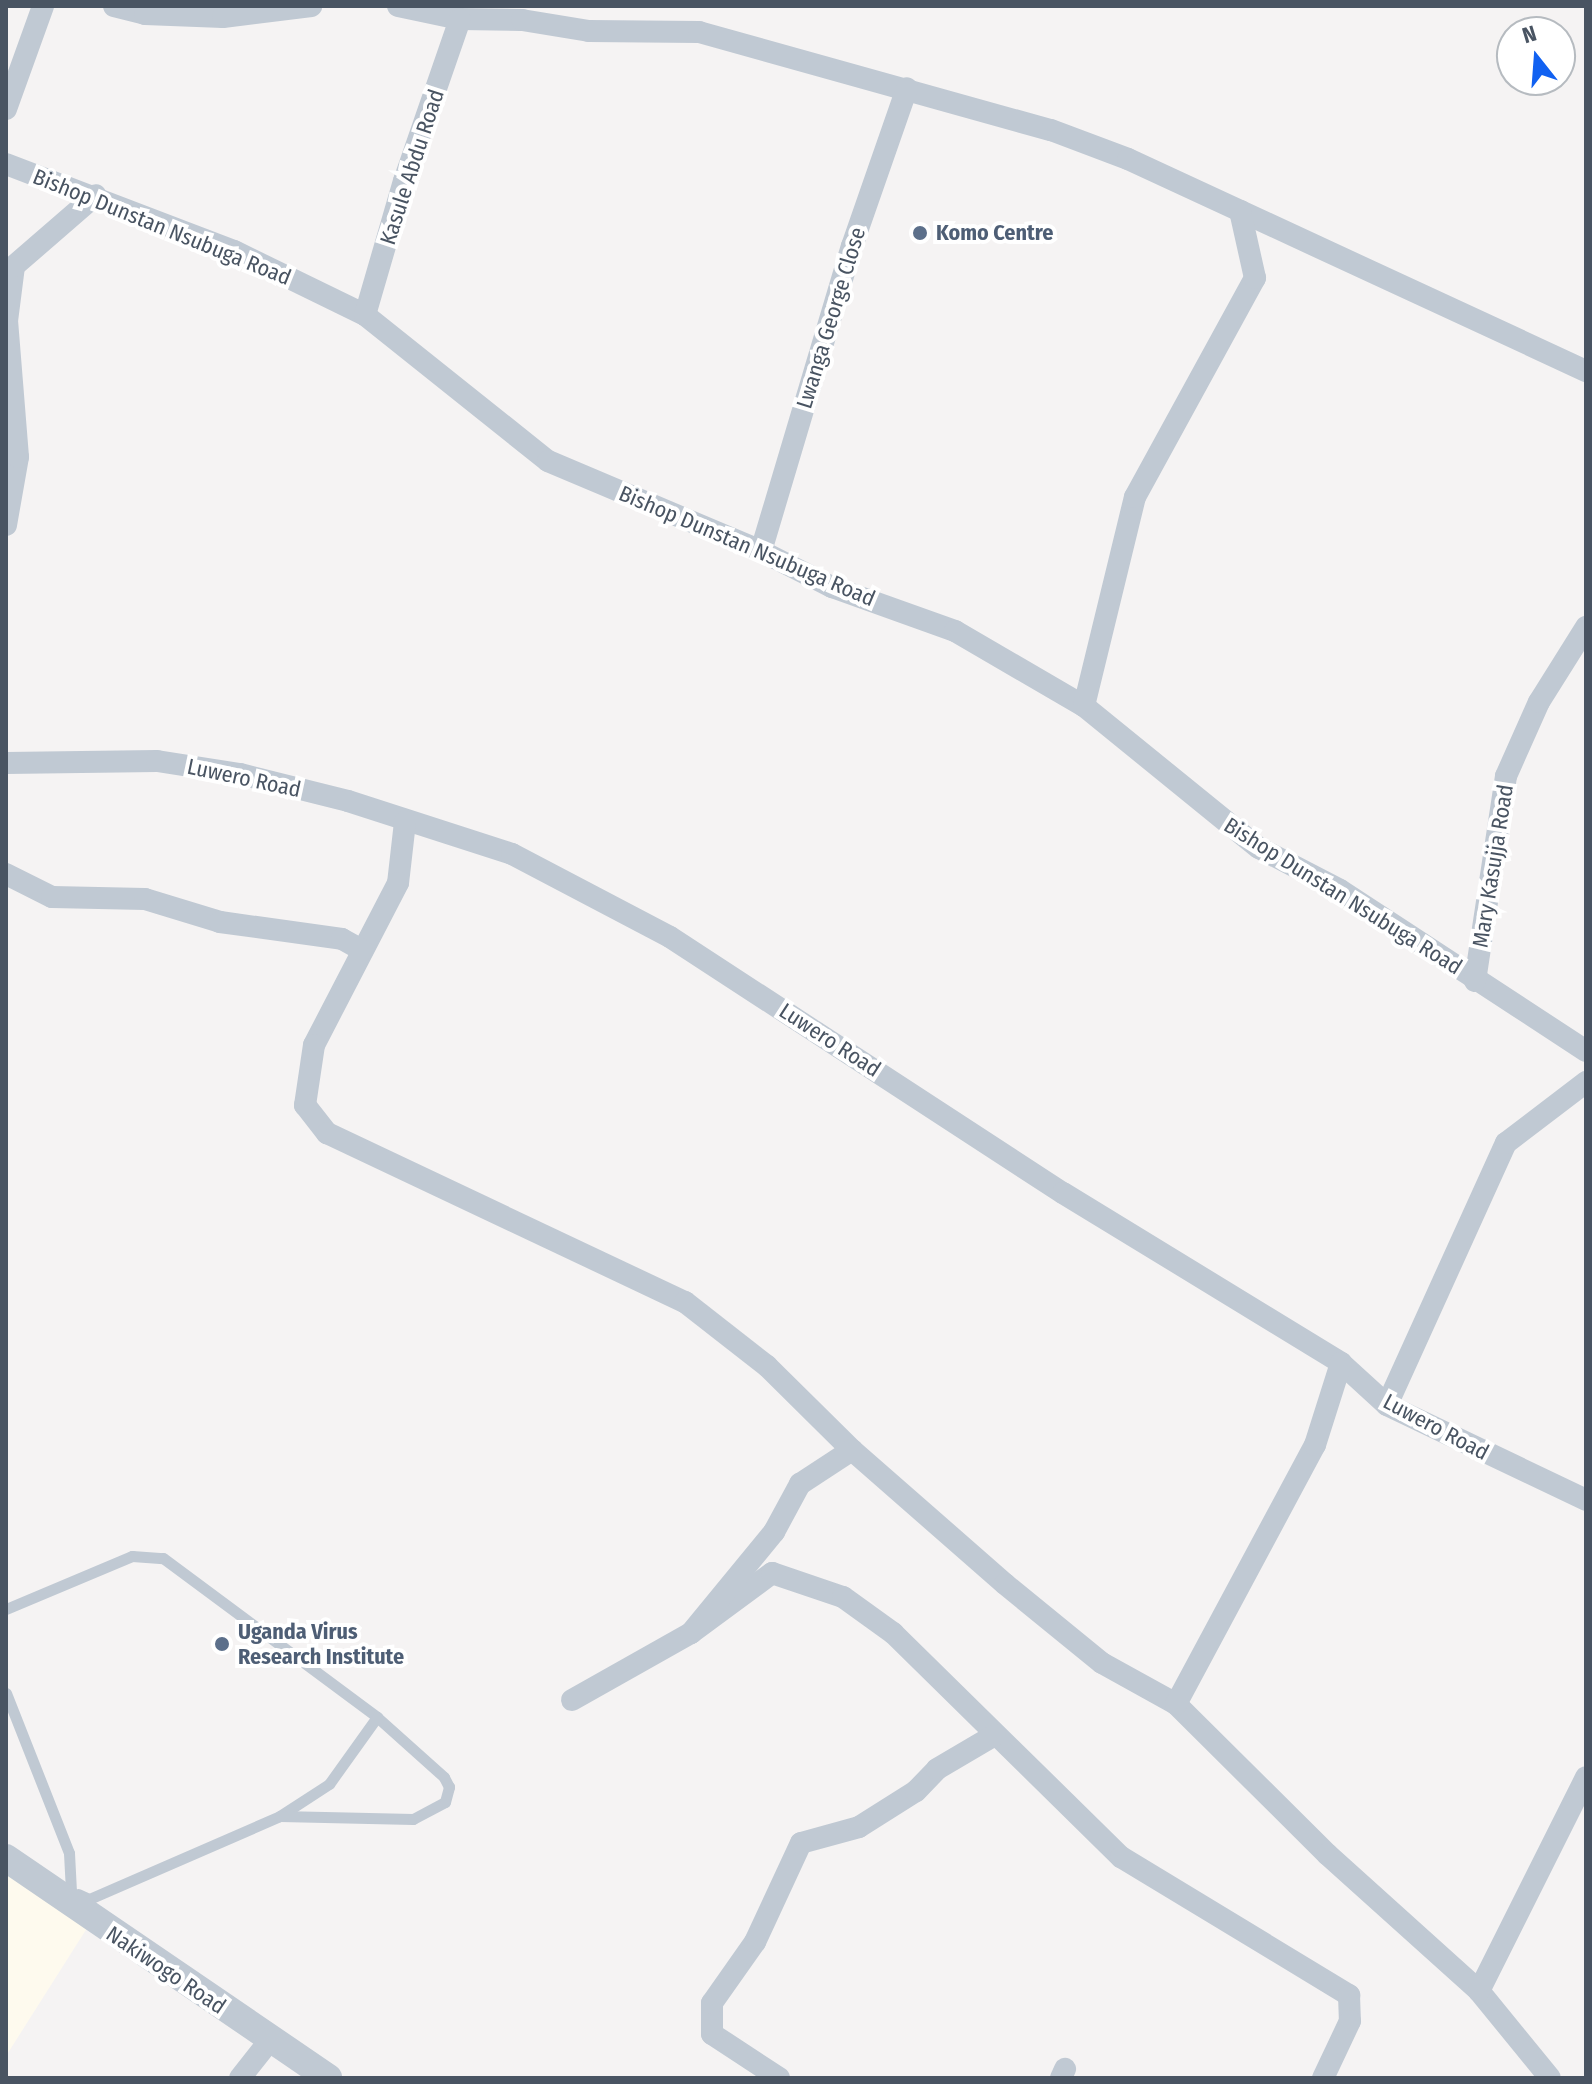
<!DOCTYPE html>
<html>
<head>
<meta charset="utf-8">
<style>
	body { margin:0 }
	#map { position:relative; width:1592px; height:2084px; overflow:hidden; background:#f5f3f3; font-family:"Fira Sans Condensed",sans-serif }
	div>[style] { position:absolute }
	.commercial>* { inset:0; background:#fefaee }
	.service>* { height:11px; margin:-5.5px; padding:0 5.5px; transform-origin:5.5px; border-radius:5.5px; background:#c0c9d3 }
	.minor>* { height:22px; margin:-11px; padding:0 11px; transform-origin:11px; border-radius:11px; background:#c0c9d3 }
	.tertiary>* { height:28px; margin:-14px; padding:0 14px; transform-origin:14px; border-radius:14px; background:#c0c9d3 }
	.dots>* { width:22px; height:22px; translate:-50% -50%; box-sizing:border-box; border:4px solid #fff; border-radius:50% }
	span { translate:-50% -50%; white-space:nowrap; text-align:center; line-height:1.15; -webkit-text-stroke:8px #fff; paint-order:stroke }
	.street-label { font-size:22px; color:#495462 }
	.service-label { font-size:22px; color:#4e5e75; font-weight:700 }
	.left { translate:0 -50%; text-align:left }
	.frame { position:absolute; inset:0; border:8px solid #495462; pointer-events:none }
	.north { position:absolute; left:1496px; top:16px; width:80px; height:80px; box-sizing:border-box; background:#fff; border:2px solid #b6bbc0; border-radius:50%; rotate:343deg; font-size:22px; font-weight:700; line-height:32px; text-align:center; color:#495462 }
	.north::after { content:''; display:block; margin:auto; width:28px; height:36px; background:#1161f1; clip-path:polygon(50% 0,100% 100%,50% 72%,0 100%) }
</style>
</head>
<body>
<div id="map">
	<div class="commercial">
		<i style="clip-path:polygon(6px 1860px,96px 1914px,6px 2056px)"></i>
	</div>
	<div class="service">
		<i style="left:6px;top:1609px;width:137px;rotate:-22.8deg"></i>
		<i style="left:132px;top:1556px;width:31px;rotate:4deg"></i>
		<i style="left:163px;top:1558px;width:267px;rotate:36.6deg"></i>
		<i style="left:377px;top:1717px;width:82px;rotate:125.6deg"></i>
		<i style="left:329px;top:1784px;width:59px;rotate:146.9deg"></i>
		<i style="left:280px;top:1816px;width:208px;rotate:156.5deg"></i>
		<i style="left:89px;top:1899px;width:12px;rotate:-156deg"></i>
		<i style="left:6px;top:1693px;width:172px;rotate:68.5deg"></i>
		<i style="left:69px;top:1853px;width:37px;rotate:87deg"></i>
		<i style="left:280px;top:1816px;width:133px;rotate:1.3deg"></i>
		<i style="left:413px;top:1819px;width:36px;rotate:-28deg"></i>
		<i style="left:445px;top:1802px;width:16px;rotate:-75deg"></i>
		<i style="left:449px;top:1787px;width:11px;rotate:-117deg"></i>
		<i style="left:444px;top:1777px;width:90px;rotate:-138.2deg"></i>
	</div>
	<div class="minor">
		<i style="left:114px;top:6px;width:32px;rotate:14deg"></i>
		<i style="left:145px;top:14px;width:78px;rotate:2.2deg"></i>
		<i style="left:223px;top:17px;width:89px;rotate:-7.1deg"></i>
		<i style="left:398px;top:6px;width:63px;rotate:11.8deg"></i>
		<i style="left:460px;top:19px;width:62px;rotate:0.9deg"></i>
		<i style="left:522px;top:20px;width:68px;rotate:9.3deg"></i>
		<i style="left:589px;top:31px;width:110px;rotate:0.5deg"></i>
		<i style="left:699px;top:32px;width:365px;rotate:15.6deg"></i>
		<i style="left:1051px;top:130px;width:82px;rotate:20.6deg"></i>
		<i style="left:1128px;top:159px;width:505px;rotate:24.84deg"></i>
		<i style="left:6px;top:109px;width:109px;rotate:-70.2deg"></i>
		<i style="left:6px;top:164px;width:244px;rotate:20.9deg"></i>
		<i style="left:234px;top:251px;width:146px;rotate:26deg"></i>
		<i style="left:365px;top:315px;width:234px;rotate:38.6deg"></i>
		<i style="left:548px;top:461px;width:231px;rotate:22.9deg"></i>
		<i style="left:761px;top:551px;width:80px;rotate:26.9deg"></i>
		<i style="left:832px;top:587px;width:131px;rotate:19.7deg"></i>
		<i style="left:955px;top:631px;width:149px;rotate:30.2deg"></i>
		<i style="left:1084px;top:706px;width:225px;rotate:39.1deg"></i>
		<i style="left:1259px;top:848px;width:91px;rotate:27.4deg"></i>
		<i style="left:1340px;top:890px;width:294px;rotate:33.2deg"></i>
		<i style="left:365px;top:315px;width:140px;rotate:-73.8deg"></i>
		<i style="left:404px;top:181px;width:171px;rotate:-70.9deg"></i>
		<i style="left:6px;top:525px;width:69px;rotate:-80deg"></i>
		<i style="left:18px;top:457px;width:136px;rotate:-94.6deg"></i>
		<i style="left:7px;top:321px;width:55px;rotate:-82.7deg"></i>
		<i style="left:14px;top:266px;width:108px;rotate:-40.9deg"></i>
		<i style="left:761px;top:551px;width:318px;rotate:-73.4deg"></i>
		<i style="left:852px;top:246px;width:167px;rotate:-70.8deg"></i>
		<i style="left:1084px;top:706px;width:215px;rotate:-76.3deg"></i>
		<i style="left:1135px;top:497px;width:250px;rotate:-61.3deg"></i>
		<i style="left:1255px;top:278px;width:69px;rotate:-102.6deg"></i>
		<i style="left:6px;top:763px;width:151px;rotate:-0.8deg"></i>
		<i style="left:157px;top:761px;width:84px;rotate:8.9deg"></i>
		<i style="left:240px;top:774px;width:111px;rotate:14deg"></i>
		<i style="left:348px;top:801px;width:172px;rotate:17.9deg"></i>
		<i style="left:512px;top:854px;width:178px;rotate:27.7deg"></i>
		<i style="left:670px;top:937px;width:469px;rotate:33.1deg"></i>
		<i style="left:1063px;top:1193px;width:326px;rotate:31.4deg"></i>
		<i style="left:1341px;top:1363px;width:62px;rotate:42.4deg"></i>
		<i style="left:1387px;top:1405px;width:221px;rotate:25.5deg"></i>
		<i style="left:405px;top:822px;width:61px;rotate:96.5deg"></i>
		<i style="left:398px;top:883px;width:182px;rotate:117.4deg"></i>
		<i style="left:314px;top:1045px;width:61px;rotate:98.5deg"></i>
		<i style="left:305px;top:1105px;width:36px;rotate:52deg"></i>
		<i style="left:327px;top:1133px;width:396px;rotate:25.3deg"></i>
		<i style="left:685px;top:1302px;width:104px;rotate:38deg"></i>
		<i style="left:767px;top:1366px;width:120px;rotate:44.7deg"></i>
		<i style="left:852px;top:1450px;width:203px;rotate:41.2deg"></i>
		<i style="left:1005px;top:1584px;width:125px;rotate:39.2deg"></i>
		<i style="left:1102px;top:1663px;width:85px;rotate:29deg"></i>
		<i style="left:1176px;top:1704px;width:213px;rotate:44.8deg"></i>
		<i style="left:1327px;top:1854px;width:205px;rotate:42deg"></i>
		<i style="left:1479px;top:1991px;width:112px;rotate:50.8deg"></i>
		<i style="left:6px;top:874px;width:51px;rotate:26.6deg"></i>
		<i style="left:52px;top:897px;width:93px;rotate:1.2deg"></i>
		<i style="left:145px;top:899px;width:78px;rotate:17deg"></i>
		<i style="left:220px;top:922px;width:123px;rotate:7.9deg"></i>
		<i style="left:342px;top:939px;width:23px;rotate:29deg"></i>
		<i style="left:1475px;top:981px;width:207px;rotate:-81.4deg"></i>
		<i style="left:1506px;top:776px;width:81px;rotate:-66deg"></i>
		<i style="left:1539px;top:702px;width:89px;rotate:-57.9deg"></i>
		<i style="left:1387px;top:1405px;width:288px;rotate:-65.6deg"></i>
		<i style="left:1506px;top:1143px;width:101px;rotate:-37.3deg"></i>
		<i style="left:691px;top:1633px;width:101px;rotate:-36.5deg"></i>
		<i style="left:772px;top:1573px;width:75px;rotate:18.7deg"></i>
		<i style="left:843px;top:1597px;width:62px;rotate:35.8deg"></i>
		<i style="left:893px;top:1633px;width:320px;rotate:44.5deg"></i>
		<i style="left:1121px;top:1857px;width:267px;rotate:31.2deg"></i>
		<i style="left:1349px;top:1995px;width:26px;rotate:88deg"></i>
		<i style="left:1350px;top:2021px;width:63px;rotate:115.3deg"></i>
		<i style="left:572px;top:1700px;width:137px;rotate:-29.4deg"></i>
		<i style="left:691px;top:1633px;width:131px;rotate:-50.6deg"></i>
		<i style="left:774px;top:1532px;width:55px;rotate:-61.6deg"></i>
		<i style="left:800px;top:1484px;width:62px;rotate:-33.2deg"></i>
		<i style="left:1176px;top:1704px;width:294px;rotate:-61.8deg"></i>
		<i style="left:1315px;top:1445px;width:86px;rotate:-72.4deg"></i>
		<i style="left:1479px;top:1991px;width:239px;rotate:-63.4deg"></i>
		<i style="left:240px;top:2078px;width:48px;rotate:-51.7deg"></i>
		<i style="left:779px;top:2078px;width:80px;rotate:-146.7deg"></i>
		<i style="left:712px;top:2034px;width:31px;rotate:-90deg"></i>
		<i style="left:712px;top:2003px;width:75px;rotate:-54.8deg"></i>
		<i style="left:755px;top:1942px;width:109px;rotate:-65.1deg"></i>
		<i style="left:801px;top:1843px;width:60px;rotate:-15.4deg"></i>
		<i style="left:859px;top:1827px;width:67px;rotate:-32.3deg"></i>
		<i style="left:916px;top:1791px;width:30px;rotate:-46deg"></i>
		<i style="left:937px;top:1769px;width:67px;rotate:-30.4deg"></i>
		<i style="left:1061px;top:2078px;width:10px;rotate:-66deg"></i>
	</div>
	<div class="tertiary">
		<i style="left:6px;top:1858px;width:390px;rotate:34.3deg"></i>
	</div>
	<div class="dots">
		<i style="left:920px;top:233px;background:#5c6f8a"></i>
		<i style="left:222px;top:1644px;background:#5c6f8a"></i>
	</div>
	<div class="street-label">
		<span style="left:412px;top:167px;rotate:-72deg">Kasule Abdu Road</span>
		<span style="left:162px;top:227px;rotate:22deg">Bishop Dunstan Nsubuga Road</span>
		<span style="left:831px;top:318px;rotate:-73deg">Lwanga George Close</span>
		<span style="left:747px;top:546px;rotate:23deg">Bishop Dunstan Nsubuga Road</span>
		<span style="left:244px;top:778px;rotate:12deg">Luwero Road</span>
		<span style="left:1493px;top:866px;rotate:-81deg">Mary Kasujja Road</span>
		<span style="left:1343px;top:896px;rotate:32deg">Bishop Dunstan Nsubuga Road</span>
		<span style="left:830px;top:1040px;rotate:33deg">Luwero Road</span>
		<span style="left:1436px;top:1427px;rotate:28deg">Luwero Road</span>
		<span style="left:166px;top:1970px;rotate:34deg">Nakiwogo Road</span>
	</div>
	<div class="service-label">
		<span class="left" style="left:936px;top:233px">Komo Centre</span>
		<span class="left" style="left:238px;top:1644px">Uganda Virus<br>Research Institute</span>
	</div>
	<div class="frame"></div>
	<div class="north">N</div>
</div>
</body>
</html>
